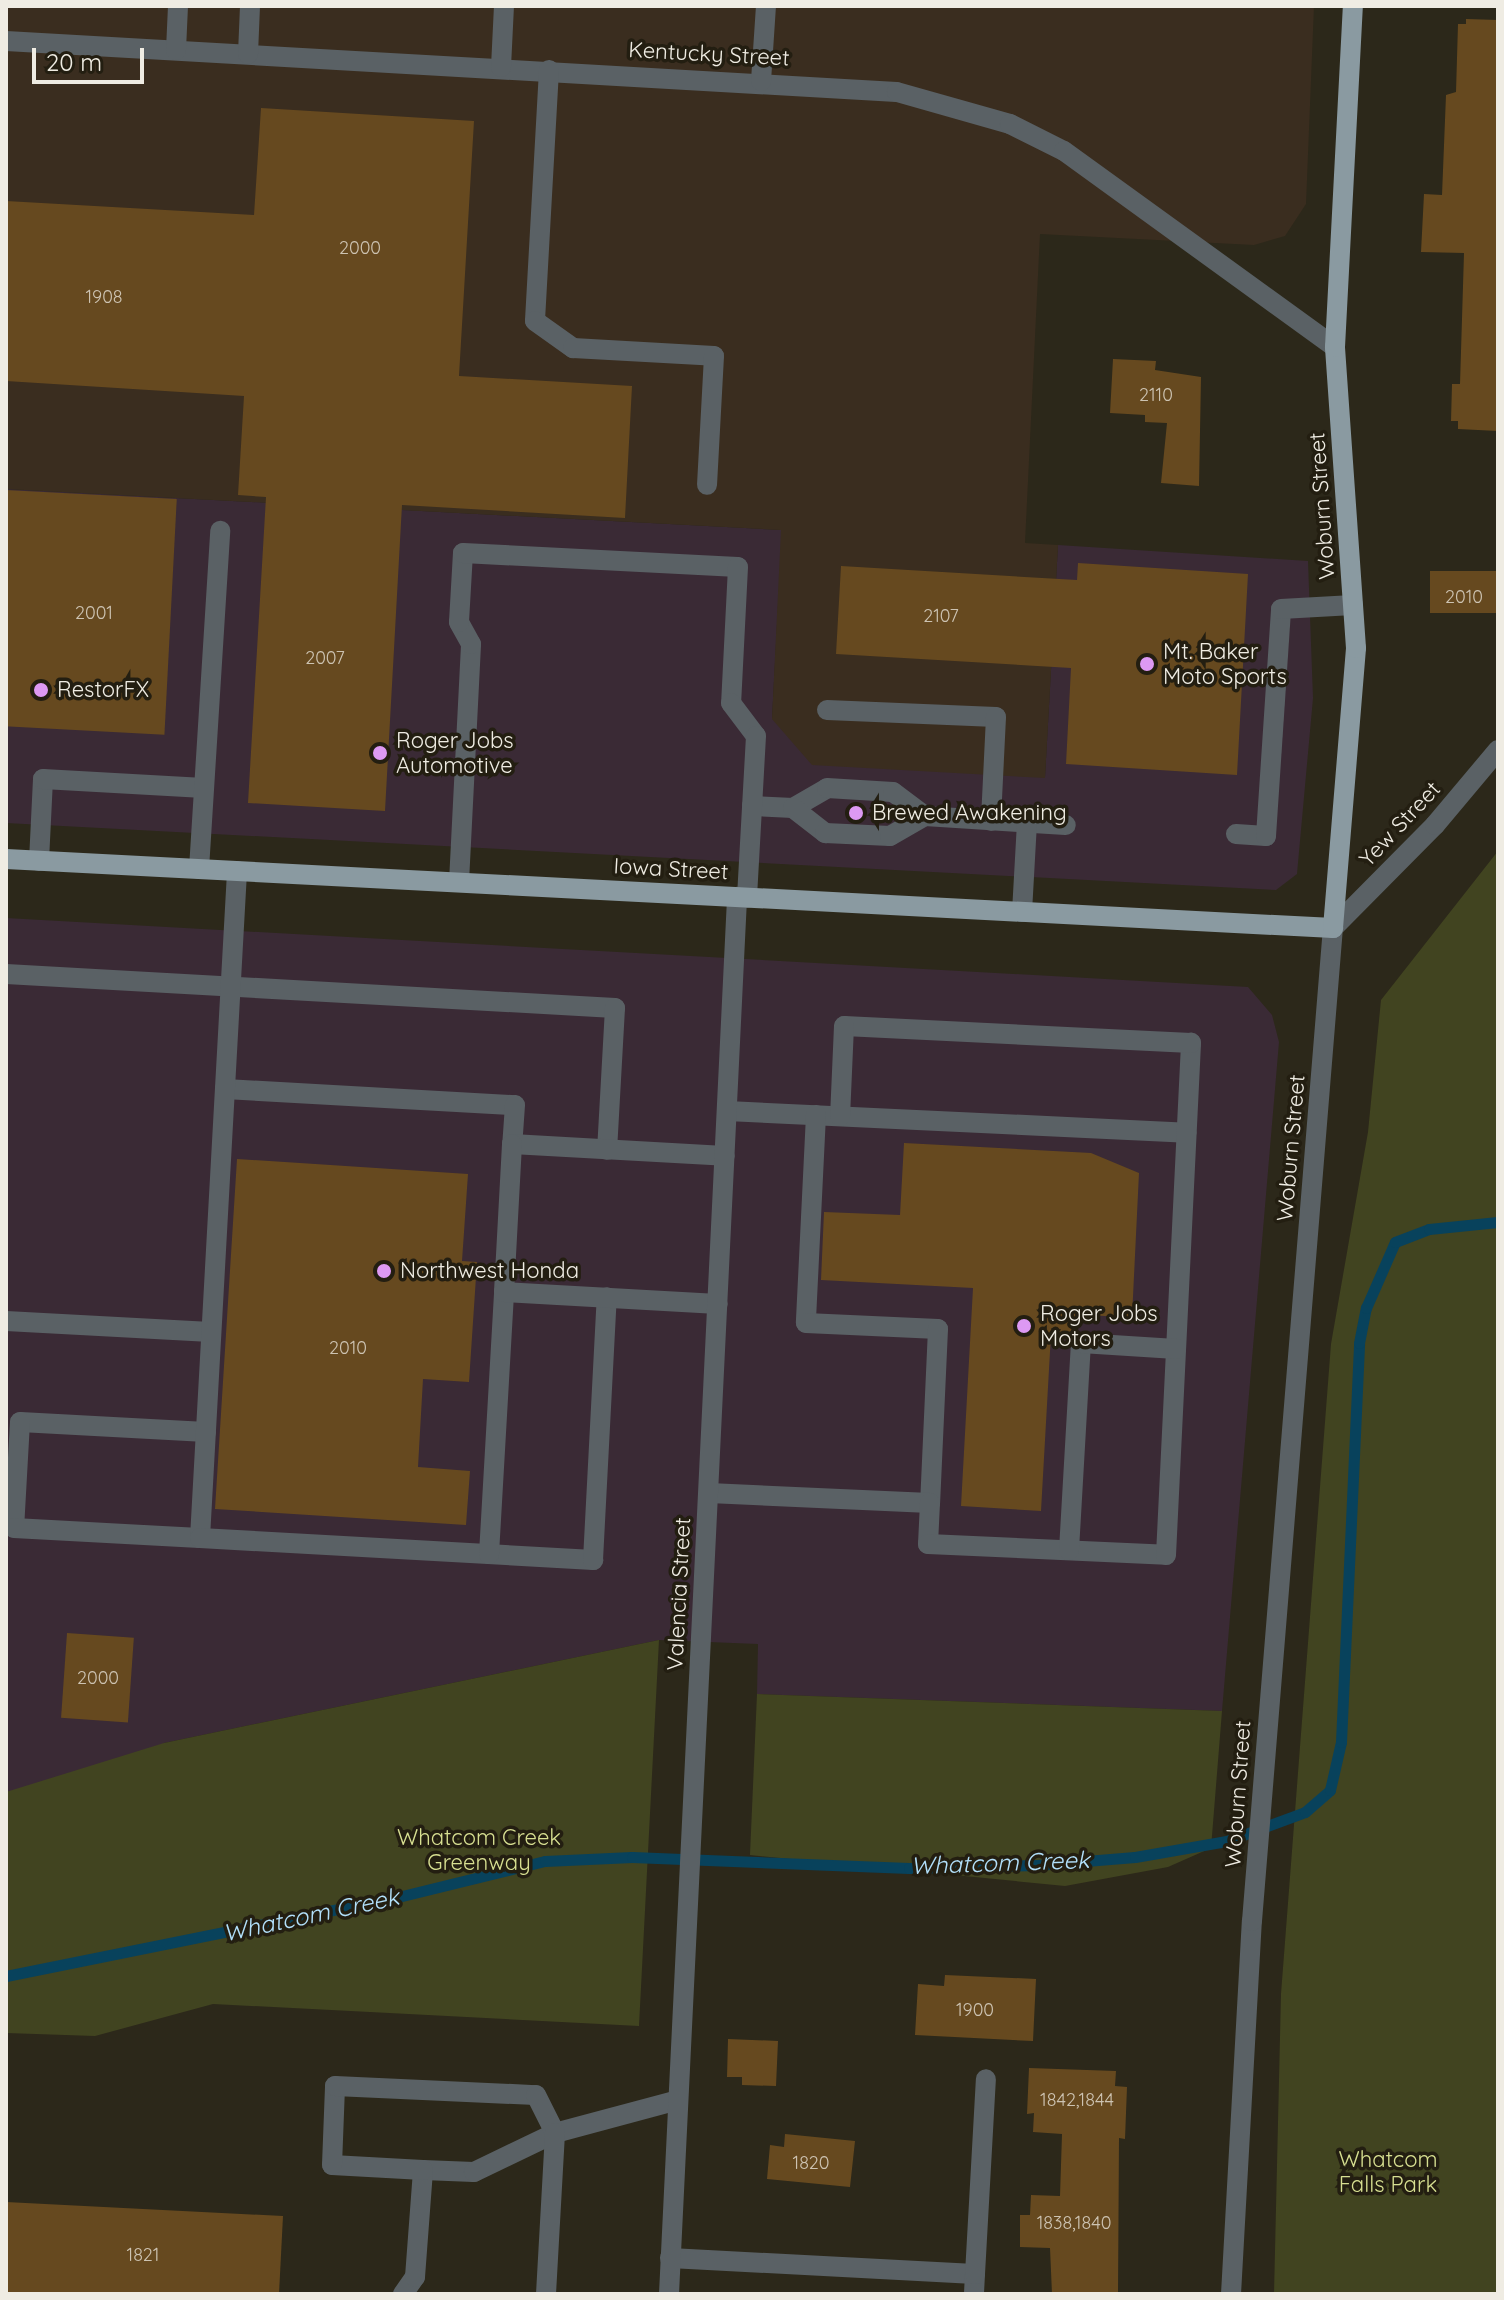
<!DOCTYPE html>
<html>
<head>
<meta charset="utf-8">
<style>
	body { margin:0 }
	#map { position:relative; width:1504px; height:2300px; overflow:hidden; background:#2c281a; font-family:Quicksand,sans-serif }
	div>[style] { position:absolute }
	.commercial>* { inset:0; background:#3a2a35 }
	.industrial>* { inset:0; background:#3a2d1f }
	.green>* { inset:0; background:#414420 }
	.stream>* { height:11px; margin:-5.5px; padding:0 5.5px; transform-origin:5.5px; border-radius:5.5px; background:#08425c }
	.building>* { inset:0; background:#66491f; transform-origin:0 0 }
	.minor>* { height:20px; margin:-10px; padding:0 10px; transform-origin:10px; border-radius:10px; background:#5a6165 }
	.major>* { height:20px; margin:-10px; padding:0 10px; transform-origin:10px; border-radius:10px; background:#8a9aa1 }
	.dots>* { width:22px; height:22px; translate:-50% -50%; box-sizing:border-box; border:4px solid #231e11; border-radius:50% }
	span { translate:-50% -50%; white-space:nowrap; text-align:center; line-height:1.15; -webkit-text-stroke:7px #231e11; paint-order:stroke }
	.number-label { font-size:18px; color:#cdc3b2 }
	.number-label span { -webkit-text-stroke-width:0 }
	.street-label { font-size:22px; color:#efece3 }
	.poi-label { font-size:22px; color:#efece3 }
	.left { translate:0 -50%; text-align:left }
	.park-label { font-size:22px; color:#d7df91 }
	.water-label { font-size:24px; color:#b2e0fb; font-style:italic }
	.frame { position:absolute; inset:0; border:8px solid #efece3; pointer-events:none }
	.scale { position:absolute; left:32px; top:48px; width:112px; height:36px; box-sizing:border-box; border:4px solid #efece3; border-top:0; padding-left:10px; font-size:24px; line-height:28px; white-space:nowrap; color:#efece3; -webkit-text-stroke:6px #231e11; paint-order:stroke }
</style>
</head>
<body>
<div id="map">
	<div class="commercial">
		<i style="clip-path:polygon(6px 489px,782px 530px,772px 719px,1045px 777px,1058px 545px,1308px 561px,1313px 698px,1297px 874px,1276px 890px,6px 823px)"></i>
		<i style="clip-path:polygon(6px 918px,1248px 987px,1272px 1015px,1279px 1042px,1222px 1711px,757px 1694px,758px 1644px,659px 1640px,164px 1743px,6px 1885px)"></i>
	</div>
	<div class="industrial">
		<i style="clip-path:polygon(6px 6px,1314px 6px,1306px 204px,1285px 236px,1254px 245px,1040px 234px,1025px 543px,1058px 545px,1045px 778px,812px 765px,772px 719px,781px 530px,6px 489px)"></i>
	</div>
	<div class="green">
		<i style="clip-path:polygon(1498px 851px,1498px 2294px,1274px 2294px,1281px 1994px,1331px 1344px,1368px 1132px,1381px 1000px)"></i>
		<i style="clip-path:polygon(659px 1640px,639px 2026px,213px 2004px,95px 2036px,6px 2033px,6px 1792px,164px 1743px)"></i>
		<i style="clip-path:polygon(757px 1694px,1222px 1711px,1211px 1848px,1168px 1867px,1065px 1886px,750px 1855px)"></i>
	</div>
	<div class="stream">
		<i style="left:6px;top:1976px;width:400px;rotate:-11.4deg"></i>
		<i style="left:398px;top:1897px;width:151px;rotate:-13.8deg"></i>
		<i style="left:545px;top:1861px;width:87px;rotate:-2.6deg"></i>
		<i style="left:632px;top:1857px;width:277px;rotate:2.3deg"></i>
		<i style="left:909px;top:1868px;width:128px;rotate:-1.3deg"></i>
		<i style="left:1037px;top:1865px;width:98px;rotate:-4.7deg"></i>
		<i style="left:1135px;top:1857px;width:93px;rotate:-9.9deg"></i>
		<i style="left:1227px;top:1841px;width:83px;rotate:-20.4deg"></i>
		<i style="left:1305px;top:1812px;width:33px;rotate:-41deg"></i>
		<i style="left:1330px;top:1790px;width:49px;rotate:-77.1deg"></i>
		<i style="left:1341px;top:1742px;width:399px;rotate:-87.4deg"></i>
		<i style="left:1359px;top:1343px;width:36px;rotate:-79deg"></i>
		<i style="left:1366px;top:1308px;width:72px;rotate:-66.3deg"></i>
		<i style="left:1395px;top:1242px;width:36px;rotate:-21deg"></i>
		<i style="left:1429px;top:1229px;width:69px;rotate:-5.8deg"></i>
	</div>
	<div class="building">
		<i style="clip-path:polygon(1466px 19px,1498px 20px,1498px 431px,1458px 429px,1458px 421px,1451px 421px,1452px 384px,1460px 384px,1464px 253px,1421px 252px,1424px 194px,1442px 195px,1446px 95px,1456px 92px,1458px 24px,1466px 24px)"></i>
		<i style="clip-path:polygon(261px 108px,474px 121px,459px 376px,632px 386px,625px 518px,402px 505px,385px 811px,248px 803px,266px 497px,238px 495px,244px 396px,6px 381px,6px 201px,254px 215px)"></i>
		<i style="clip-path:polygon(1113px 359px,1156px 361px,1155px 370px,1201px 377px,1199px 486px,1161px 483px,1167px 423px,1145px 422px,1145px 415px,1110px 413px)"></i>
		<i style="left:6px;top:490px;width:171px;height:236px;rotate:3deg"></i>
		<i style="clip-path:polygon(1078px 563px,1248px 574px,1237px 775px,1066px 764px,1071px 668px,836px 654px,841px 566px,1077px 580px)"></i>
		<i style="left:1498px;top:571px;width:42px;height:68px;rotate:90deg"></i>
		<i style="clip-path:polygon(904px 1143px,1091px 1153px,1139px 1173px,1132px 1317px,1078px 1315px,1077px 1331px,1051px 1334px,1041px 1511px,961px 1506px,973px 1288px,821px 1280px,824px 1212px,900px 1215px)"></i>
		<i style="clip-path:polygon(237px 1159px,468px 1174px,462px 1261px,477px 1262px,469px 1382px,423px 1379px,418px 1467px,470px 1471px,466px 1525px,215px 1509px)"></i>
		<i style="left:67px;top:1633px;width:67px;height:85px;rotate:4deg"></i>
		<i style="clip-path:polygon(945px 1975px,1036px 1979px,1033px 2041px,915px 2035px,918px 1984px,944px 1986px)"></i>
		<i style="clip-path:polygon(728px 2039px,778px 2041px,776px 2086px,742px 2085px,742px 2077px,727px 2077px)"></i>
		<i style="clip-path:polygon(1029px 2068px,1116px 2071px,1115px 2086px,1127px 2087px,1125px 2139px,1119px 2138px,1118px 2294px,1052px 2294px,1050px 2248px,1020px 2247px,1020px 2215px,1030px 2215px,1031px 2195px,1060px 2196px,1062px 2134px,1033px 2132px,1034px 2113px,1027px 2114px)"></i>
		<i style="clip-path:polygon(785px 2134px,855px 2141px,850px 2187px,767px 2179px,770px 2145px,784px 2147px)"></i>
		<i style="clip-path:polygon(6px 2202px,283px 2216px,279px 2294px,6px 2294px)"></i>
	</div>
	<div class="minor">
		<i style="left:6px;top:41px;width:892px;rotate:3.28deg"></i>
		<i style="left:897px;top:92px;width:117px;rotate:15.8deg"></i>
		<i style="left:1010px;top:124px;width:60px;rotate:26.6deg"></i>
		<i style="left:1064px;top:151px;width:334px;rotate:35.9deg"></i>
		<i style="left:176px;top:50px;width:44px;rotate:-87.4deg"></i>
		<i style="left:248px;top:54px;width:48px;rotate:-87.6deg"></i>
		<i style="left:501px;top:67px;width:61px;rotate:-87.2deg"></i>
		<i style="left:549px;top:70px;width:251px;rotate:93.2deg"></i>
		<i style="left:535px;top:321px;width:47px;rotate:35.4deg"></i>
		<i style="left:573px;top:348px;width:141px;rotate:3.2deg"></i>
		<i style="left:714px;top:356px;width:129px;rotate:93.1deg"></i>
		<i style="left:761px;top:81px;width:75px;rotate:-86.2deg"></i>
		<i style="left:827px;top:710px;width:169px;rotate:2.4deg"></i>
		<i style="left:996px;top:717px;width:104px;rotate:92.8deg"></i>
		<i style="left:752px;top:806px;width:41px;rotate:2.8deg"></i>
		<i style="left:793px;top:808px;width:39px;rotate:-30deg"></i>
		<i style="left:827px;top:788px;width:66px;rotate:3.5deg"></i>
		<i style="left:893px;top:792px;width:40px;rotate:37deg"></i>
		<i style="left:925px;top:816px;width:141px;rotate:3.7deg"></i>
		<i style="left:793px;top:808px;width:41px;rotate:38deg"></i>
		<i style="left:825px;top:833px;width:65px;rotate:2.6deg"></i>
		<i style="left:890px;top:836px;width:40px;rotate:-29.7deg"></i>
		<i style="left:1236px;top:834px;width:30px;rotate:4deg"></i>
		<i style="left:1266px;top:836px;width:227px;rotate:-86.2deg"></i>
		<i style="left:1281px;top:609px;width:72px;rotate:-3.2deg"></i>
		<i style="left:39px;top:861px;width:82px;rotate:-87.2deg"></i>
		<i style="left:43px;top:779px;width:161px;rotate:3.2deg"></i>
		<i style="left:199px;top:869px;width:339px;rotate:-86.4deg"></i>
		<i style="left:459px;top:882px;width:238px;rotate:-87.1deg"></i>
		<i style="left:471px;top:644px;width:25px;rotate:-119deg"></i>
		<i style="left:459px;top:622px;width:69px;rotate:-86.7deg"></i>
		<i style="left:463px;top:553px;width:275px;rotate:2.9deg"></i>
		<i style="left:738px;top:567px;width:136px;rotate:92.9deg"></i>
		<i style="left:731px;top:703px;width:41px;rotate:52.9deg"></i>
		<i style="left:756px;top:736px;width:162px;rotate:93.2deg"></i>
		<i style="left:1022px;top:912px;width:89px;rotate:-86.8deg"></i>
		<i style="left:6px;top:974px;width:610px;rotate:3.2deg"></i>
		<i style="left:615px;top:1008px;width:142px;rotate:93.2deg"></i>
		<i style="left:225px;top:1089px;width:290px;rotate:3.2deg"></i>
		<i style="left:515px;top:1105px;width:39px;rotate:94deg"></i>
		<i style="left:512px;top:1144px;width:213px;rotate:3.2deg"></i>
		<i style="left:727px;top:1111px;width:460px;rotate:2.7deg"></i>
		<i style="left:816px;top:1115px;width:208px;rotate:92.8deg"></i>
		<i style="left:806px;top:1323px;width:132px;rotate:2.6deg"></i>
		<i style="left:938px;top:1329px;width:174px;rotate:92.6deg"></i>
		<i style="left:504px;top:1292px;width:148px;rotate:-86.9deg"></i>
		<i style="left:6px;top:1321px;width:205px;rotate:3.1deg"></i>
		<i style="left:206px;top:1432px;width:186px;rotate:-176.9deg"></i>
		<i style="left:20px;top:1422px;width:106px;rotate:93.2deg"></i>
		<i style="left:14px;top:1528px;width:186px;rotate:3.1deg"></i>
		<i style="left:200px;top:1538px;width:668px;rotate:-86.82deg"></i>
		<i style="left:709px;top:1493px;width:221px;rotate:2.6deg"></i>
		<i style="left:930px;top:1503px;width:41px;rotate:92.8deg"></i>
		<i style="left:928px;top:1544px;width:238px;rotate:2.6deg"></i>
		<i style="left:1166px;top:1555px;width:513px;rotate:-87.2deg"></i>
		<i style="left:1191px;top:1043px;width:347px;rotate:-177.2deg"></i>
		<i style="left:844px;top:1026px;width:90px;rotate:92.5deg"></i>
		<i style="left:200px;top:1538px;width:394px;rotate:3.2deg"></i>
		<i style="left:593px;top:1560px;width:263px;rotate:-87deg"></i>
		<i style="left:1069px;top:1550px;width:207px;rotate:-86.7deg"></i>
		<i style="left:1081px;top:1343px;width:95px;rotate:3.6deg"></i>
		<i style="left:489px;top:1554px;width:262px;rotate:-86.7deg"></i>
		<i style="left:504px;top:1292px;width:214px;rotate:3.2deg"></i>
		<i style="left:423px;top:2170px;width:51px;rotate:2.2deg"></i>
		<i style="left:474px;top:2172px;width:90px;rotate:-25.7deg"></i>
		<i style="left:555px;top:2133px;width:127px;rotate:-15deg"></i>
		<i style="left:670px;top:2258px;width:305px;rotate:3deg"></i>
		<i style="left:975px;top:2274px;width:20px;rotate:93deg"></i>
		<i style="left:975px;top:2274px;width:195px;rotate:-86.8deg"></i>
		<i style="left:403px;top:2294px;width:21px;rotate:-55deg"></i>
		<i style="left:415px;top:2277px;width:107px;rotate:-85.7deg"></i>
		<i style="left:423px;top:2170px;width:91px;rotate:-176.9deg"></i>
		<i style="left:332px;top:2165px;width:79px;rotate:-87.8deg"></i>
		<i style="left:335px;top:2086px;width:201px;rotate:2.6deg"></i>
		<i style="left:536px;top:2095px;width:42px;rotate:63.4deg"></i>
		<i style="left:555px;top:2133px;width:161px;rotate:93.2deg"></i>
		<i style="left:669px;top:2294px;width:1399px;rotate:-87.21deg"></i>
		<i style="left:1231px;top:2294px;width:374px;rotate:-86.8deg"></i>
		<i style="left:1252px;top:1921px;width:996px;rotate:-85.34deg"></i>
		<i style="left:1333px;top:928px;width:145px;rotate:-45.3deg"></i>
		<i style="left:1435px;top:825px;width:98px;rotate:-50deg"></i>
	</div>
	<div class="major">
		<i style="left:6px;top:859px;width:1329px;rotate:2.98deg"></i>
		<i style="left:1333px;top:928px;width:281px;rotate:-85.3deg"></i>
		<i style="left:1356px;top:648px;width:302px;rotate:-94deg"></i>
		<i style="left:1335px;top:347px;width:341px;rotate:-87deg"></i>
	</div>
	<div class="dots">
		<i style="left:1147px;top:664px;background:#dd99f3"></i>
		<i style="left:41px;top:690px;background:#dd99f3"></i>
		<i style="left:380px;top:753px;background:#dd99f3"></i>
		<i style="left:856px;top:813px;background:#dd99f3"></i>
		<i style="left:384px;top:1271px;background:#dd99f3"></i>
		<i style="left:1024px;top:1326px;background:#dd99f3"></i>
	</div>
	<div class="number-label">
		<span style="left:360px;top:248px">2000</span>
		<span style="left:104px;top:297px">1908</span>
		<span style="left:1156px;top:395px">2110</span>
		<span style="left:1464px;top:597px">2010</span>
		<span style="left:94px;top:613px">2001</span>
		<span style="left:941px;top:616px">2107</span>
		<span style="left:325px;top:658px">2007</span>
		<span style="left:348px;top:1348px">2010</span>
		<span style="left:98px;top:1678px">2000</span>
		<span style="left:975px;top:2010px">1900</span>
		<span style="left:1077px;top:2100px">1842,1844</span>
		<span style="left:811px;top:2163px">1820</span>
		<span style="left:1074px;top:2223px">1838,1840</span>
		<span style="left:143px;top:2255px">1821</span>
	</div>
	<div class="street-label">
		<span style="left:709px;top:54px;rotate:3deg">Kentucky Street</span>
		<span style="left:1322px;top:506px;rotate:-94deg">Woburn Street</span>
		<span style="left:1400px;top:824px;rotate:-47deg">Yew Street</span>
		<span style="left:671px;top:869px;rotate:3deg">Iowa Street</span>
		<span style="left:1291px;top:1148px;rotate:-85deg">Woburn Street</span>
		<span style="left:679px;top:1594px;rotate:-87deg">Valencia Street</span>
		<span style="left:1238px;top:1794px;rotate:-86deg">Woburn Street</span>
	</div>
	<div class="poi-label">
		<span class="left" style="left:1163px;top:664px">Mt. Baker<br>Moto Sports</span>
		<span class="left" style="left:57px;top:690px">RestorFX</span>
		<span class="left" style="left:396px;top:753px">Roger Jobs<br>Automotive</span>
		<span class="left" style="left:872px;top:813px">Brewed Awakening</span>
		<span class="left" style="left:400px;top:1271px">Northwest Honda</span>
		<span class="left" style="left:1040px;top:1326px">Roger Jobs<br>Motors</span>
	</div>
	<div class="park-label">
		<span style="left:479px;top:1850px">Whatcom Creek<br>Greenway</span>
		<span style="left:1388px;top:2172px">Whatcom<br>Falls Park</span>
	</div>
	<div class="water-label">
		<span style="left:1000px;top:1863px;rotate:-2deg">Whatcom Creek</span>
		<span style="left:311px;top:1915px;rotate:-12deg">Whatcom Creek</span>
	</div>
	<div class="frame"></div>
	<div class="scale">20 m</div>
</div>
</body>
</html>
